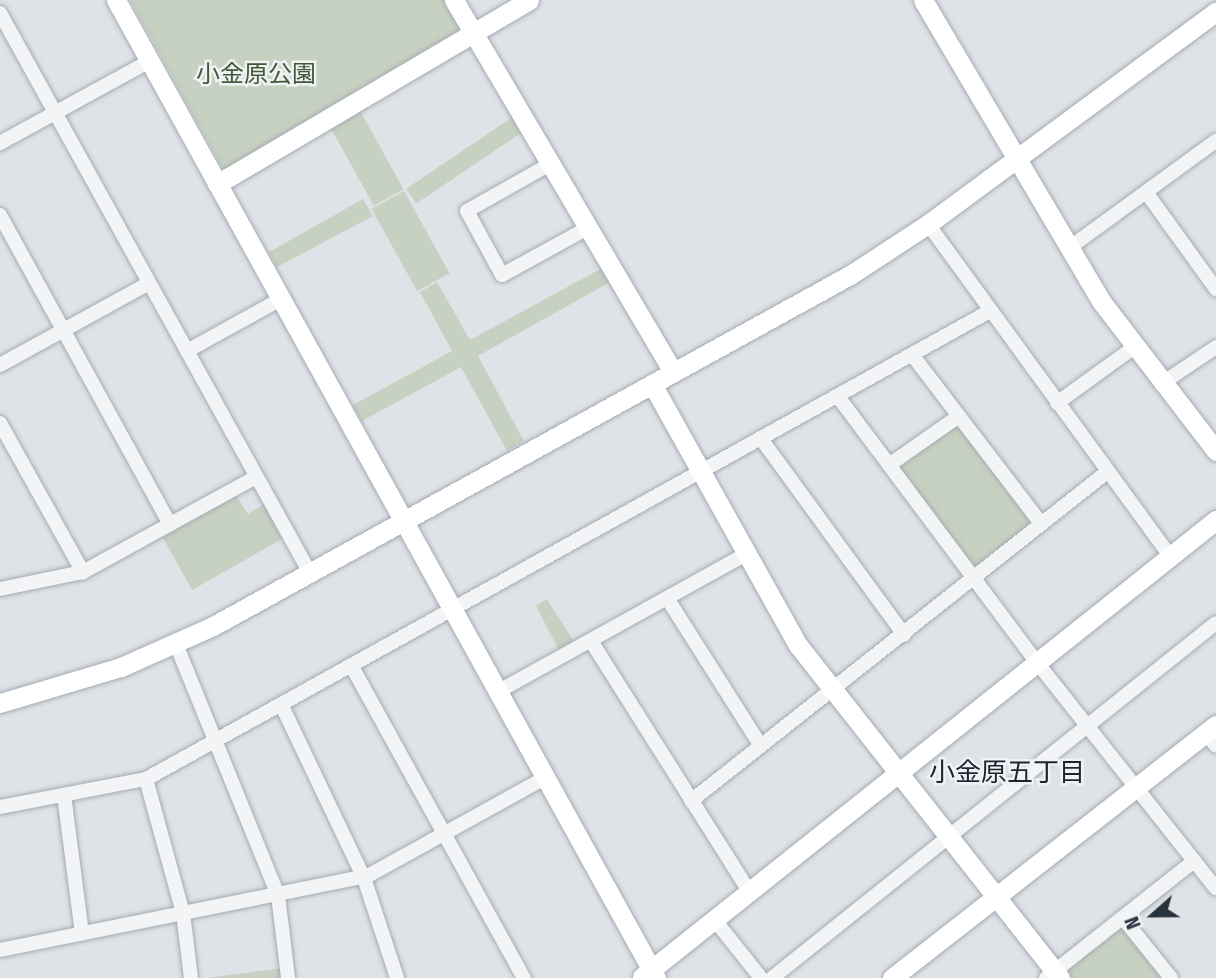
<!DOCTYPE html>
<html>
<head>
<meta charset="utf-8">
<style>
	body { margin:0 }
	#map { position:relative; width:1216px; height:978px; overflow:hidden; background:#dfe3e8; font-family:"Fira Sans Condensed","Noto Sans JP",sans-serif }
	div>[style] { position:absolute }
	.green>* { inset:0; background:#c7d1c1; transform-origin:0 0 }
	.roads { filter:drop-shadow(0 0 2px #a5abb2) drop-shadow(0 0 2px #a5abb2) }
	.street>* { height:14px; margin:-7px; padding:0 7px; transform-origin:7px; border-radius:7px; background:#f2f4f6 }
	.secondary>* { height:19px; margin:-9.5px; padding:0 9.5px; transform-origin:9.5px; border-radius:9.5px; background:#fff }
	span { translate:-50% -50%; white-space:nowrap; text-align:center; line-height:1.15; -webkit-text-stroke:5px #eff2f5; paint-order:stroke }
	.park-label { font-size:24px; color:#415937 }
	.neighbourhood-label { font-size:26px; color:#1b242f }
	.north { position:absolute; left:1118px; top:880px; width:70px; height:70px; -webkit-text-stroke:5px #eff2f5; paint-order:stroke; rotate:249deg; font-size:19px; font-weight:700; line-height:28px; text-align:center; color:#29333e }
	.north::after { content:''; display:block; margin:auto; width:24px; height:32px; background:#29333e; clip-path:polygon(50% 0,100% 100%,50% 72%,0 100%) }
</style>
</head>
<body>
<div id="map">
	<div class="green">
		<i style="clip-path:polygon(130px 0,454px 0,473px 33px,228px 178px)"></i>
		<i style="left:358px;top:107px;width:94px;height:34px;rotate:61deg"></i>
		<i style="left:514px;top:116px;width:18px;height:130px;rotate:56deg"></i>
		<i style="left:404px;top:191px;width:94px;height:37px;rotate:61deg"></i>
		<i style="clip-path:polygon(363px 199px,373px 216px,277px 267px,269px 252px)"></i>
		<i style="clip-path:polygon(604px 267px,612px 281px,478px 356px,524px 441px,507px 451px,461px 367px,362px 421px,353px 405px,452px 351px,420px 292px,437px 282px,470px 340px)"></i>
		<i style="left:959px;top:424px;width:127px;height:81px;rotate:54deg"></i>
		<i style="clip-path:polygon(236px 496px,248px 514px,264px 504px,282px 539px,192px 590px,162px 536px)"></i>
		<i style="clip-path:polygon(547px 599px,578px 648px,562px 656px,536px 606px)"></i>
		<i style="clip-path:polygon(1119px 926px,1125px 927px,1165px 978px,1068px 978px,1065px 970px)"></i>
		<i style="clip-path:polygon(282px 968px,283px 978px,207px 978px)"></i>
	</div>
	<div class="roads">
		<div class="street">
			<i style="left:0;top:13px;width:640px;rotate:61.03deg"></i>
			<i style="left:0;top:143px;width:171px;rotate:-28.7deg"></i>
			<i style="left:550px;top:164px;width:95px;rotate:150.5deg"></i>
			<i style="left:467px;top:211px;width:73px;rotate:61.3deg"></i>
			<i style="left:502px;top:275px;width:98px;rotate:-28.7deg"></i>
			<i style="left:1146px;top:192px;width:120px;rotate:54.2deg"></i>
			<i style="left:0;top:215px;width:353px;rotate:61.2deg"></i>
			<i style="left:928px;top:224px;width:411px;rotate:53.9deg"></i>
			<i style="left:1069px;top:248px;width:182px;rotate:-36.1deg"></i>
			<i style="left:187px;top:351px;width:107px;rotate:-29deg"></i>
			<i style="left:913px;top:356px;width:209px;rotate:52.6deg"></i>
			<i style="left:0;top:365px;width:170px;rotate:-28.8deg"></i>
			<i style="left:1161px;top:384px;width:66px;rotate:-33.9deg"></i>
			<i style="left:839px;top:398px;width:327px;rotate:53.2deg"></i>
			<i style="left:1035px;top:660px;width:291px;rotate:51.6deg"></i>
			<i style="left:1057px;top:403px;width:94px;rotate:-35.9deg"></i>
			<i style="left:0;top:423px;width:171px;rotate:60.9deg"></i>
			<i style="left:762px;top:440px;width:241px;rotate:53.9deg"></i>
			<i style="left:889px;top:465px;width:85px;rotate:-35deg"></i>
			<i style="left:0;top:589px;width:85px;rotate:-11.6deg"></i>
			<i style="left:83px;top:572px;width:197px;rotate:-28.8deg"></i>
			<i style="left:667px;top:598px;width:175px;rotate:57.6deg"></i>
			<i style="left:591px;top:641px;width:296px;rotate:57.7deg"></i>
			<i style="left:176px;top:644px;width:271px;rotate:67.9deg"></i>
			<i style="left:278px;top:895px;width:84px;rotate:83.1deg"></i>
			<i style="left:351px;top:665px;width:358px;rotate:61.1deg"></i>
			<i style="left:499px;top:691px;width:282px;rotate:-29deg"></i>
			<i style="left:281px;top:704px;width:193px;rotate:64.5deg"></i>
			<i style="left:364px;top:878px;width:105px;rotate:71.7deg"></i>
			<i style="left:1206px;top:733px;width:16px;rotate:52deg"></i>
			<i style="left:146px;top:779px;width:139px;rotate:74.6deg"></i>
			<i style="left:183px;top:913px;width:65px;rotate:83deg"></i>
			<i style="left:64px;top:795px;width:140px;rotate:82.6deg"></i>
			<i style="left:691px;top:801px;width:530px;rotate:-38.34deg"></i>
			<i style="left:0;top:807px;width:149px;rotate:-10.9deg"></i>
			<i style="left:146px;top:779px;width:965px;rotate:-29.01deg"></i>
			<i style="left:364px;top:878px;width:208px;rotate:-29deg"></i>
			<i style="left:1123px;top:918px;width:77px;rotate:51.3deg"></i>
			<i style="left:714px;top:919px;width:75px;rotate:51.5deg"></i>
			<i style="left:0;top:950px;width:370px;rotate:-11.4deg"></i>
			<i style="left:772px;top:978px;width:568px;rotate:-38.64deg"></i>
			<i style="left:1046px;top:978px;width:189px;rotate:-38.3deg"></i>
		</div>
		<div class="secondary">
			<i style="left:116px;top:0;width:1117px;rotate:61.09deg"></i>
			<i style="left:454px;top:0;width:432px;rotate:59.5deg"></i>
			<i style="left:923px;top:0;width:350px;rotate:59.4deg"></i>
			<i style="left:1101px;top:301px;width:189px;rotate:52.5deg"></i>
			<i style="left:217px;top:184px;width:362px;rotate:-30.5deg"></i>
			<i style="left:652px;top:384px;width:299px;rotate:60.8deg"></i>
			<i style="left:798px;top:645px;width:424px;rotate:51.8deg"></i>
			<i style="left:0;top:703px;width:126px;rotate:-16.6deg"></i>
			<i style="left:121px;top:667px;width:101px;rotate:-24deg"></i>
			<i style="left:213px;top:626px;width:727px;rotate:-28.86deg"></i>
			<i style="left:850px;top:275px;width:93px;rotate:-33.2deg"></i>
			<i style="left:928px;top:224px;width:358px;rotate:-36.4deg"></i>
			<i style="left:642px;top:977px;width:734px;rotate:-38.53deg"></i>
			<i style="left:892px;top:978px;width:411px;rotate:-38deg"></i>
		</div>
	</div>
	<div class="park-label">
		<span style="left:256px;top:75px">小金原公園</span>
	</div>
	<div class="neighbourhood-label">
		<span style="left:1007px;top:773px">小金原五丁目</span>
	</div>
	<div class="north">N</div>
</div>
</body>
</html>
